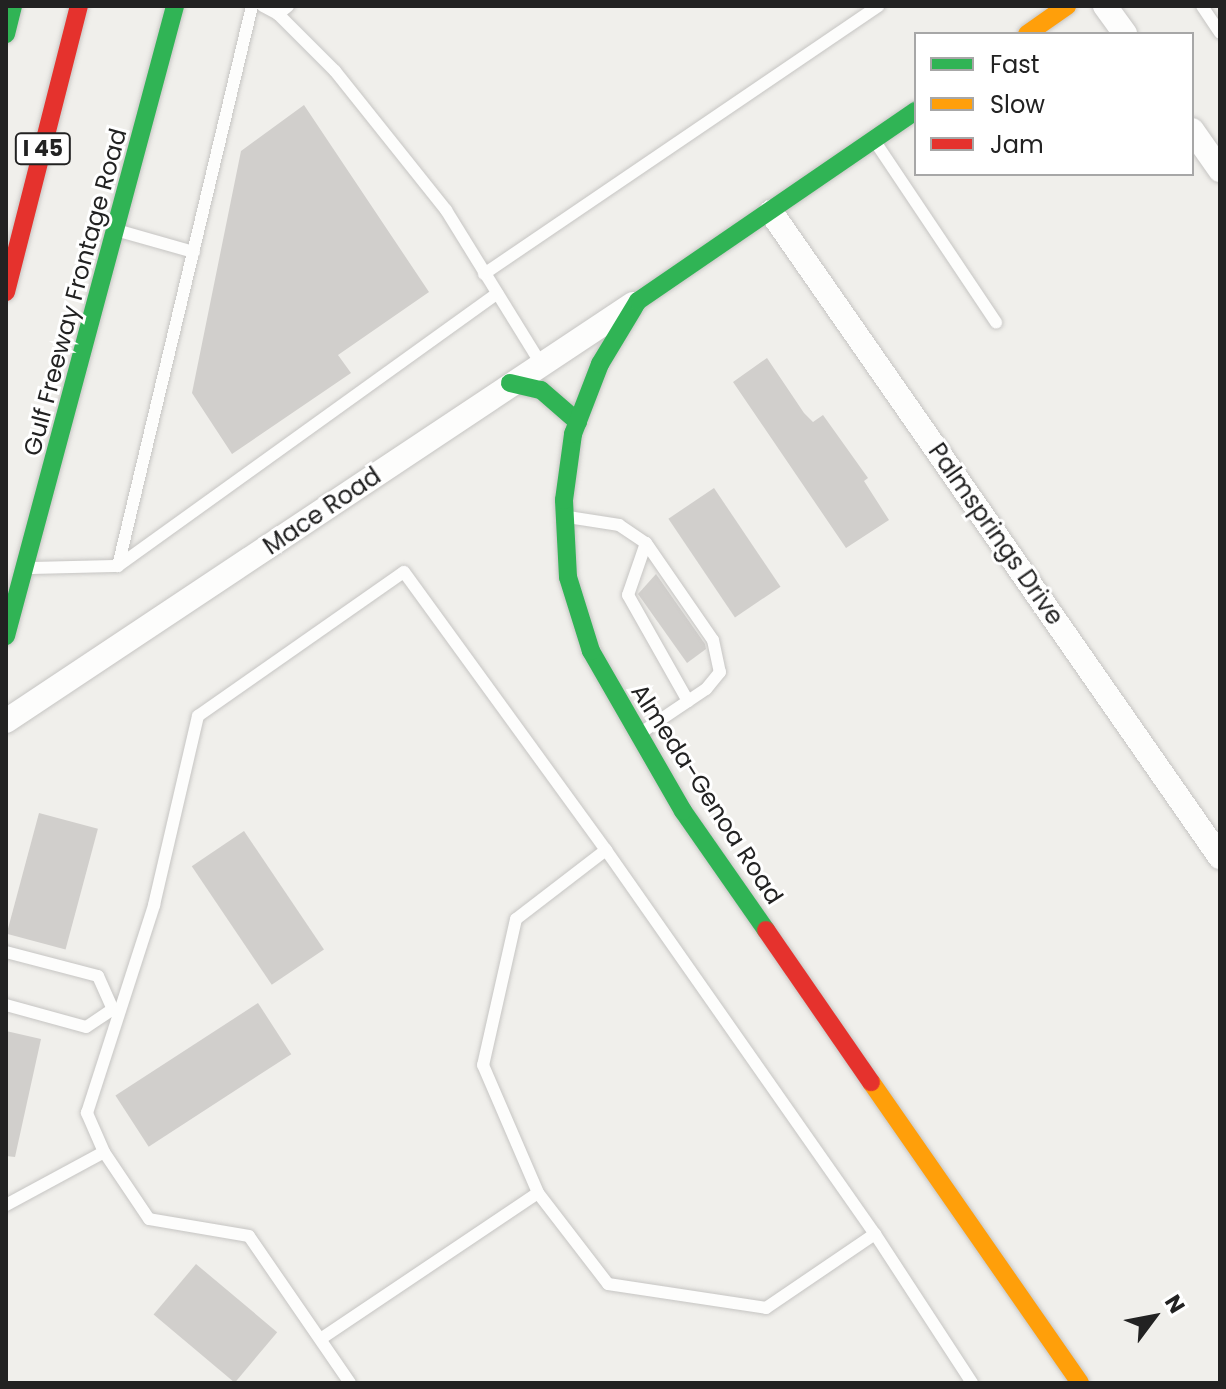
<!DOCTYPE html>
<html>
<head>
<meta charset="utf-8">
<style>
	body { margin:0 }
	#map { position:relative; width:1226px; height:1389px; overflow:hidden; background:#f0efeb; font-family:Poppins,sans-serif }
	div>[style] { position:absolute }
	.building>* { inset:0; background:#d1cfcc; transform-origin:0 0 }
	.roads { filter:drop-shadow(0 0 2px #c6c5c3) drop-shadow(0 0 2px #c6c5c3) }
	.lane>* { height:12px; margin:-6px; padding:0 6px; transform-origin:6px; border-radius:6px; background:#fdfdfc }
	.street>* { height:24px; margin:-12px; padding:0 12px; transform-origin:12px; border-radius:12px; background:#fdfdfc }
	.fast>* { height:18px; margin:-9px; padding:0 9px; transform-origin:9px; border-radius:9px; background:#30b455 }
	.slow>* { height:18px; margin:-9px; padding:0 9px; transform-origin:9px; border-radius:9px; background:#ff9f0a }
	.jam>* { height:18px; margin:-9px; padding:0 9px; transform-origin:9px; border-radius:9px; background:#e5322d }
	span { translate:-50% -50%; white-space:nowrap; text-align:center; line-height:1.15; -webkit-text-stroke:6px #fff; paint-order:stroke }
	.shield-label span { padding:2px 6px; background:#fff; border:2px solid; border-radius:6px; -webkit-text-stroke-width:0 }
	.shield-label { font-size:22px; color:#222; font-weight:700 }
	.street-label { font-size:24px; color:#222 }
	.frame { position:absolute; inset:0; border:8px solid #222; pointer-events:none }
	.legend { position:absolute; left:914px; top:32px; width:280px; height:144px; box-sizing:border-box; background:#fff; border:2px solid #a7a7a7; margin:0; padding:10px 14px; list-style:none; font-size:24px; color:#222 }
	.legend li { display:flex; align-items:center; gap:16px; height:40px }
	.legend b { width:40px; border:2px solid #a7a7a7 }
	.north { position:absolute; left:1114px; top:1277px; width:80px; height:80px; -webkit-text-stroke:6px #fff; paint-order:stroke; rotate:58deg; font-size:22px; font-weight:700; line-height:32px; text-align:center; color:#222 }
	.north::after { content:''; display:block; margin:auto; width:28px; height:36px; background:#222; clip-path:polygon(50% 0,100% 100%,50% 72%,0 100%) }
</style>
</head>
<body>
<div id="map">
	<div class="building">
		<i style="clip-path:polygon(304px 105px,429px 292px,338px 355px,351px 373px,232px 454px,192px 393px,241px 151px)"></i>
		<i style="clip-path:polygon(767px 358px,804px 413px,813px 422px,823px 415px,868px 478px,864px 481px,889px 520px,846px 548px,733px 382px)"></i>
		<i style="left:714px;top:488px;width:119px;height:55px;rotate:56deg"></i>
		<i style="clip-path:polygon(656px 574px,705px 644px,706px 649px,687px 663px,638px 594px)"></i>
		<i style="left:39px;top:813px;width:61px;height:125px;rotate:15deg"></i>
		<i style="left:244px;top:831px;width:143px;height:63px;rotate:56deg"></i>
		<i style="left:258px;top:1003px;width:61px;height:170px;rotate:57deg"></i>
		<i style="clip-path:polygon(6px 1031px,41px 1039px,15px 1157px,6px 1156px)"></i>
		<i style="left:196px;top:1264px;width:106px;height:66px;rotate:40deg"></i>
	</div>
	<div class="roads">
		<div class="lane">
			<i style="left:263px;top:6px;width:17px;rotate:28deg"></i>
			<i style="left:288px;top:6px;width:13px;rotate:141deg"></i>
			<i style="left:278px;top:14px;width:81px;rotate:45deg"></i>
			<i style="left:335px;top:71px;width:178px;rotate:51.4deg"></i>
			<i style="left:446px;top:210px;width:179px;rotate:58.3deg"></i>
			<i style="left:1202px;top:6px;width:32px;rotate:56deg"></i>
			<i style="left:876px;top:143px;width:216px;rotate:56.2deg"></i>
			<i style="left:116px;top:230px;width:81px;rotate:15.8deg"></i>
			<i style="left:484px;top:274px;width:477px;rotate:-34.2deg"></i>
			<i style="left:568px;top:517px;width:52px;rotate:8.9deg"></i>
			<i style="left:619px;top:525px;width:32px;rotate:34deg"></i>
			<i style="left:646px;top:543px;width:118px;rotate:55.4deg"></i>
			<i style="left:713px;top:640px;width:33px;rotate:78deg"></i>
			<i style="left:720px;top:672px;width:22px;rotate:129deg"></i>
			<i style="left:706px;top:689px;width:77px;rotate:146.1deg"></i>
			<i style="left:646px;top:543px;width:55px;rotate:109.1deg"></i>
			<i style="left:628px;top:595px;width:122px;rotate:60.5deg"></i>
			<i style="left:118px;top:566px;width:467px;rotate:-35.7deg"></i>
			<i style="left:27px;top:568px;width:91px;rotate:-1.3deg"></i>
			<i style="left:118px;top:566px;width:576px;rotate:-76.54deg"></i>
			<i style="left:606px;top:850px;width:113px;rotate:142.5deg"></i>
			<i style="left:516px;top:919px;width:150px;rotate:102.7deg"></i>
			<i style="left:483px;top:1065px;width:139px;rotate:66.7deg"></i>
			<i style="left:538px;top:1193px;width:115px;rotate:52.4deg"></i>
			<i style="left:608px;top:1284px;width:160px;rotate:8.6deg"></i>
			<i style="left:766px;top:1308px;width:132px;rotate:-34.2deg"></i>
			<i style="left:6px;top:952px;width:95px;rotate:14.6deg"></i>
			<i style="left:98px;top:976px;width:36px;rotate:66deg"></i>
			<i style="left:113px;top:1009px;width:32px;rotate:146deg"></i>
			<i style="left:86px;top:1027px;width:83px;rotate:-164.6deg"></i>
			<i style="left:6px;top:1205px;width:111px;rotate:-28.4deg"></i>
			<i style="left:322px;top:1338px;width:260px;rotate:-33.9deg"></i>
			<i style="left:350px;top:1383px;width:178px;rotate:-124.5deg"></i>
			<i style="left:249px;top:1236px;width:101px;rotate:-170.4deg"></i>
			<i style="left:149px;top:1219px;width:81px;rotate:-123.9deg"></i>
			<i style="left:104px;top:1152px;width:43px;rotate:-113.6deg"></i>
			<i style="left:87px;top:1113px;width:219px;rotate:-72.1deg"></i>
			<i style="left:154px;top:905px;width:194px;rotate:-76.9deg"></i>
			<i style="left:198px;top:716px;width:251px;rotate:-35deg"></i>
			<i style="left:404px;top:572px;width:344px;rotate:54deg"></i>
			<i style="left:606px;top:850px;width:469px;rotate:55deg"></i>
			<i style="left:875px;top:1234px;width:178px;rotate:56.9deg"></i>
		</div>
		<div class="street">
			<i style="left:1105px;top:6px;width:34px;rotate:54deg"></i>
			<i style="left:1192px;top:130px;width:49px;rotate:55deg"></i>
			<i style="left:771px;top:212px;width:786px;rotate:55.16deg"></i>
			<i style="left:6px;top:721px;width:753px;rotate:-33.63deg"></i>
		</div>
		<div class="fast">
			<i style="left:6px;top:34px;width:29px;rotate:-76deg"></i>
			<i style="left:510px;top:383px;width:32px;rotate:13deg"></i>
			<i style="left:541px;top:390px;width:49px;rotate:40.9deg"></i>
			<i style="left:6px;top:636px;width:652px;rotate:-74.98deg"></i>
			<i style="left:766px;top:930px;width:145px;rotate:-124.9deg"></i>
			<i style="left:683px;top:811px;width:185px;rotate:-119.9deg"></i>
			<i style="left:591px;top:651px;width:77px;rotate:-107.3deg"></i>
			<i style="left:568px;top:577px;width:77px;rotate:-93deg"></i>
			<i style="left:564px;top:500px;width:67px;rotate:-82.2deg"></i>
			<i style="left:573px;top:434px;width:75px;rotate:-68.9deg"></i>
			<i style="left:600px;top:364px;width:74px;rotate:-58.9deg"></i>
			<i style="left:638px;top:301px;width:337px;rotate:-34.4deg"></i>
		</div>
		<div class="slow">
			<i style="left:1027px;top:34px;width:49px;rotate:-35deg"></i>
			<i style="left:871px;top:1082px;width:366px;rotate:55.2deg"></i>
		</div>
		<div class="jam">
			<i style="left:6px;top:292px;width:295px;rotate:-75.7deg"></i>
			<i style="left:766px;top:930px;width:185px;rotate:55.4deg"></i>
		</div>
	</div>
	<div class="shield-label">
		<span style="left:43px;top:149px">I 45</span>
	</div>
	<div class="street-label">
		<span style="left:75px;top:292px;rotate:-75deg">Gulf Freeway Frontage Road</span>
		<span style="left:322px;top:511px;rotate:-34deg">Mace Road</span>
		<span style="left:996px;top:534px;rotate:55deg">Palmsprings Drive</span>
		<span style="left:707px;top:794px;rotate:57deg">Almeda-Genoa Road</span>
	</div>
	<div class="frame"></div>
	<ul class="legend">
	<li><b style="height:10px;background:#30b455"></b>Fast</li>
	<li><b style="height:10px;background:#ff9f0a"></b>Slow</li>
	<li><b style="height:10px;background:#e5322d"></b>Jam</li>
	</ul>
	<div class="north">N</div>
</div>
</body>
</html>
